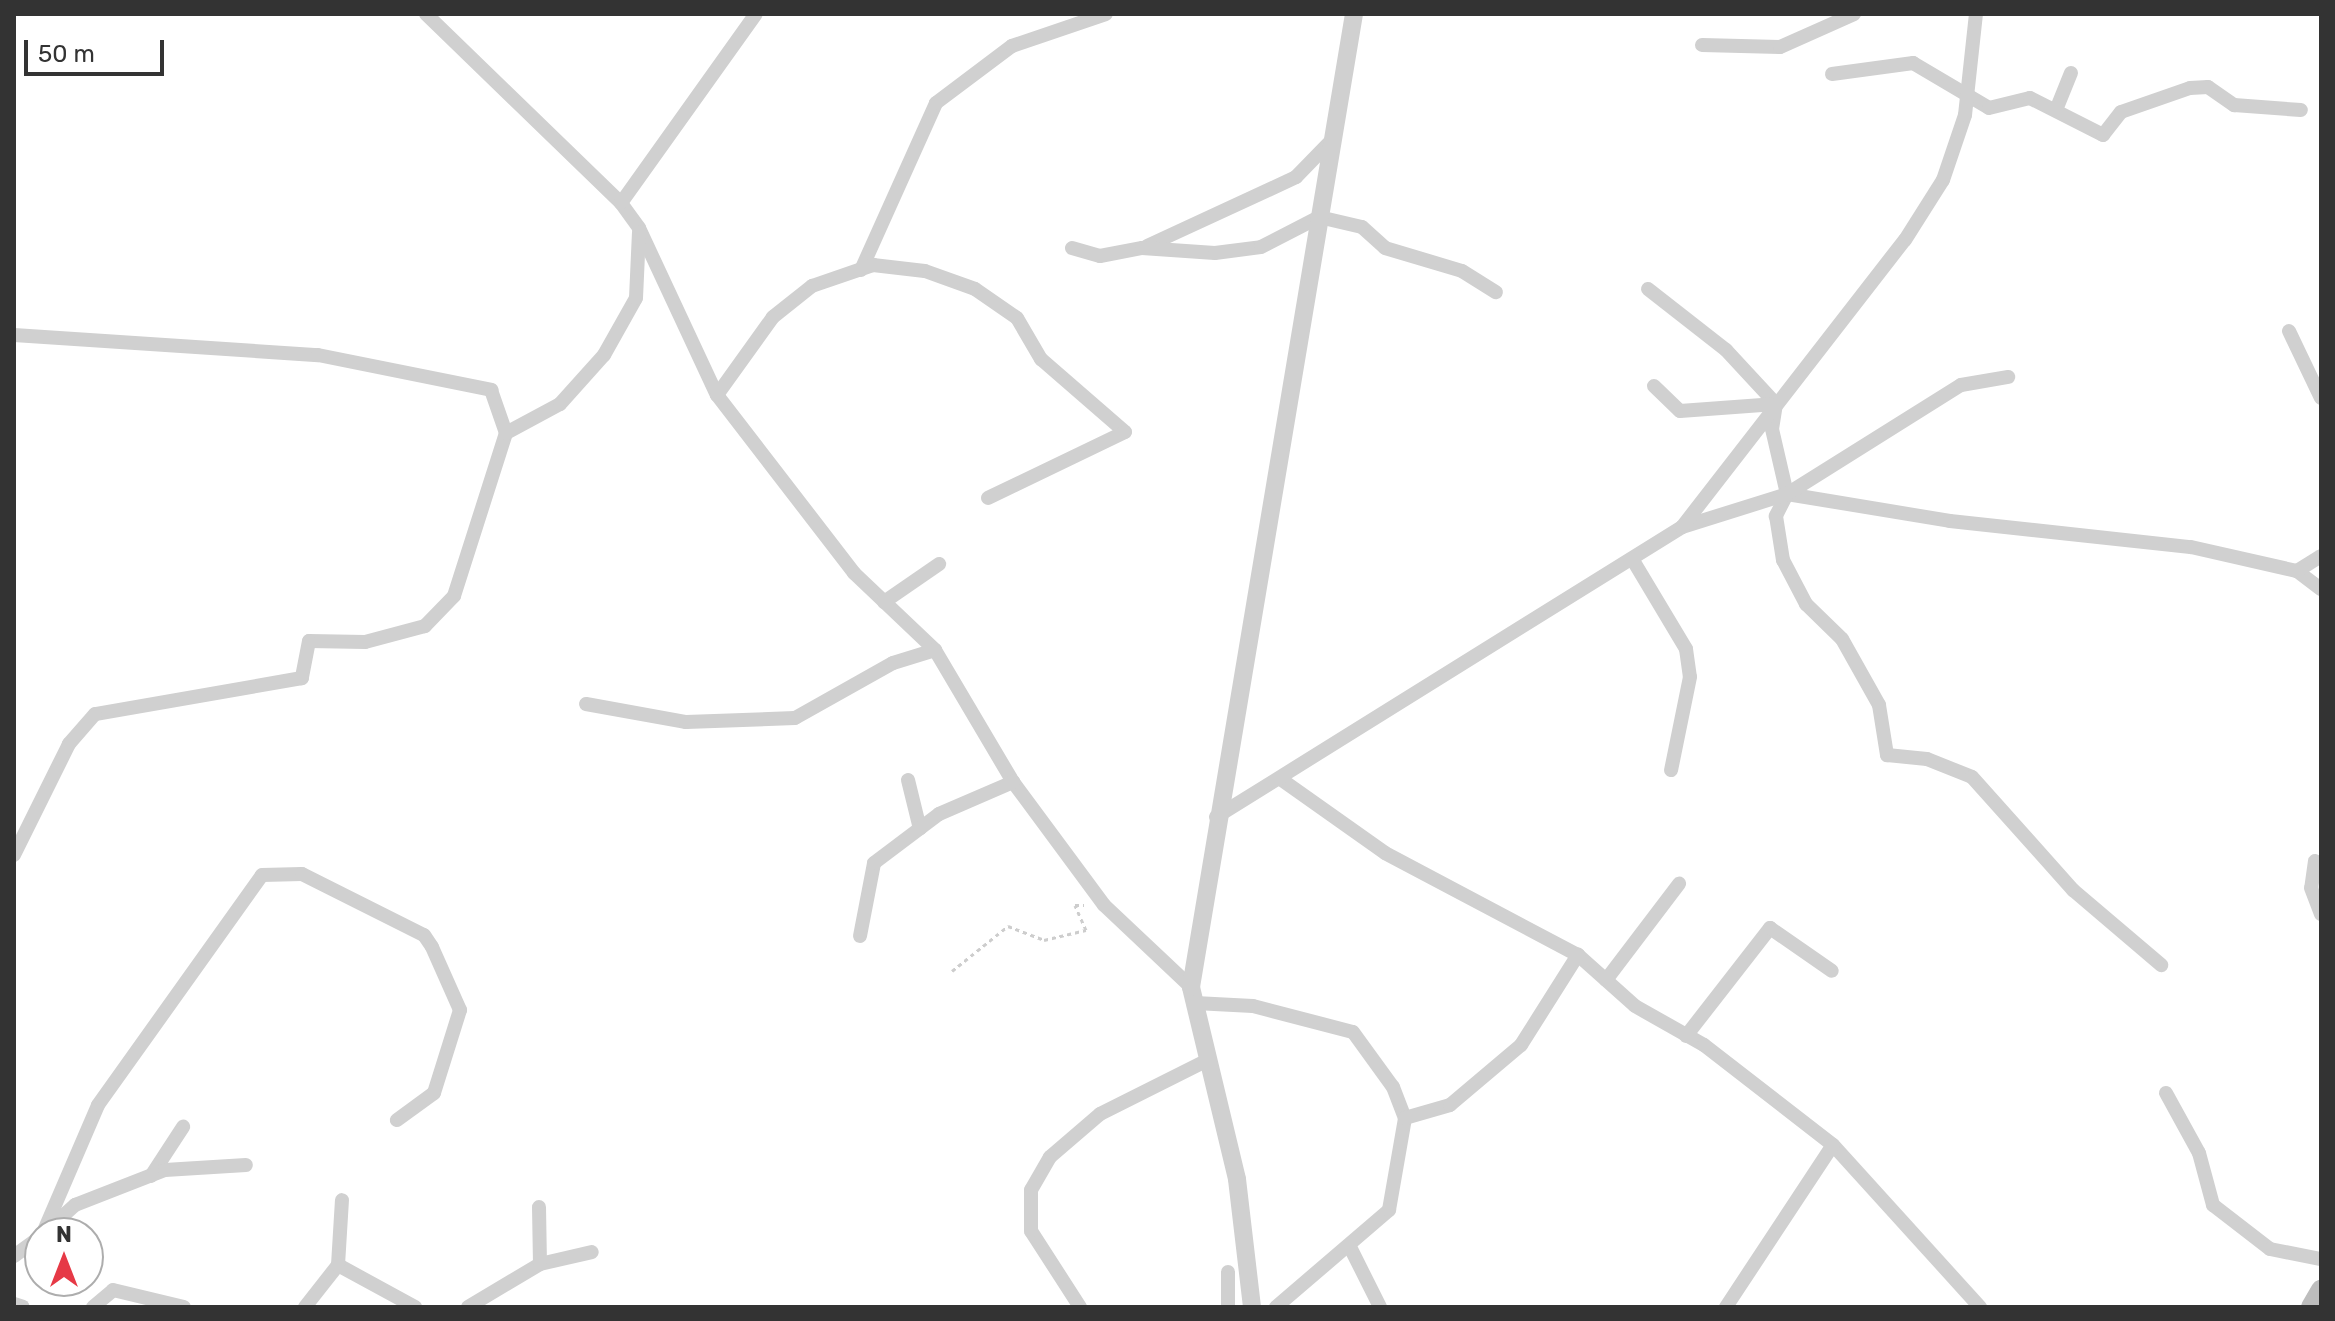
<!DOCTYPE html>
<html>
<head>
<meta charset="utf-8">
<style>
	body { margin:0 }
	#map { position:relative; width:2335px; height:1321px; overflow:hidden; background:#fff; font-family:Rubik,sans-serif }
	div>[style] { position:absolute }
	.path>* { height:3px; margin-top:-1.5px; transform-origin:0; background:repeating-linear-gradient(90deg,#cdcdcd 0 4px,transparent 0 8px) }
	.minor>* { height:14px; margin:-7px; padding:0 7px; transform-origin:7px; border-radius:7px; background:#d0d0d0 }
	.tertiary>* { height:18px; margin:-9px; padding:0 9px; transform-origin:9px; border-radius:9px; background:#d0d0d0 }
	.secondary>* { height:20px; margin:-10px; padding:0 10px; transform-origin:10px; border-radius:10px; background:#bdbdbd }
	span { translate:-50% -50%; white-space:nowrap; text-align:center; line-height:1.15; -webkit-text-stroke:8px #fff; paint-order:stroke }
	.frame { position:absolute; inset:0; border:16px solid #333; pointer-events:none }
	.north { position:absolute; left:24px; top:1217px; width:80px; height:80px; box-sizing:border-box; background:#fff; border:2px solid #adadad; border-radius:50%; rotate:0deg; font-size:22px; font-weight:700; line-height:32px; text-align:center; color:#333 }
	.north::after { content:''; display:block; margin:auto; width:28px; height:36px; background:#e63946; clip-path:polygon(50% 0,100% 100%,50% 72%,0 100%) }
	.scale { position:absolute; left:24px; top:40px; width:140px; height:36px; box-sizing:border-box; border:4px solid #333; border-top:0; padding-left:10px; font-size:24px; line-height:28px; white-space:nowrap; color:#333; -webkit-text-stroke:6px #fff; paint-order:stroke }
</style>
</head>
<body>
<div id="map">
	<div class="path">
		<i style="left:952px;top:971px;width:72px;rotate:-38.8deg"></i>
		<i style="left:1008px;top:926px;width:39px;rotate:21deg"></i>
		<i style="left:1044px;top:940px;width:43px;rotate:-13.4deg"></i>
		<i style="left:1086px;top:930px;width:27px;rotate:-114deg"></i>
		<i style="left:1075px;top:905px;width:9px"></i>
	</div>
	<div class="minor">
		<i style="left:426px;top:14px;width:272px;rotate:44.1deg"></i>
		<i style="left:621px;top:203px;width:31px;rotate:54deg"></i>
		<i style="left:639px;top:228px;width:184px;rotate:65deg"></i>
		<i style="left:717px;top:395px;width:225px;rotate:52.4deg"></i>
		<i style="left:854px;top:573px;width:112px;rotate:43.5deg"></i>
		<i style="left:935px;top:650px;width:153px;rotate:59.4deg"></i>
		<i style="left:1013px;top:782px;width:153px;rotate:53.5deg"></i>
		<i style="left:1104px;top:905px;width:120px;rotate:43.3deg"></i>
		<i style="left:1702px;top:45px;width:78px;rotate:1.5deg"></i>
		<i style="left:1780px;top:47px;width:81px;rotate:-24deg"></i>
		<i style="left:1832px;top:74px;width:82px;rotate:-7.7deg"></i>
		<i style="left:1913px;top:63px;width:88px;rotate:30.6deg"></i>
		<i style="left:1989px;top:108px;width:42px;rotate:-13.7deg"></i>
		<i style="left:2030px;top:98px;width:82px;rotate:26.9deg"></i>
		<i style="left:2103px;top:135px;width:29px;rotate:-52deg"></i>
		<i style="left:2121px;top:112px;width:73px;rotate:-19.2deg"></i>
		<i style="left:2190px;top:88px;width:18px;rotate:-3deg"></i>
		<i style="left:2208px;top:87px;width:32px;rotate:35deg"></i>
		<i style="left:2234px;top:105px;width:67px;rotate:4.3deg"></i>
		<i style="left:2056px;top:110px;width:40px;rotate:-68deg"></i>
		<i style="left:621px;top:203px;width:232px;rotate:-54.5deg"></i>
		<i style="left:1147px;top:246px;width:164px;rotate:-24.8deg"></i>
		<i style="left:1296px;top:177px;width:52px;rotate:-45.8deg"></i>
		<i style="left:1072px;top:248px;width:29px;rotate:16deg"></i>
		<i style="left:1100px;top:256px;width:43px;rotate:-10.8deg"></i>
		<i style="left:1142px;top:248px;width:73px;rotate:3.9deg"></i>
		<i style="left:1215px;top:253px;width:46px;rotate:-7.4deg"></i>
		<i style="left:1261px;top:247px;width:65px;rotate:-27.3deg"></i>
		<i style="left:1319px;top:217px;width:44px;rotate:13.1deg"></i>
		<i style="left:1362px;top:227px;width:31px;rotate:42deg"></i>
		<i style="left:1385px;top:248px;width:80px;rotate:16.6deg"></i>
		<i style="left:1462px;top:271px;width:40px;rotate:32deg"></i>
		<i style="left:861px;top:270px;width:183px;rotate:-65.8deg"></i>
		<i style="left:936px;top:103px;width:95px;rotate:-36.9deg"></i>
		<i style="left:1012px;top:46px;width:99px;rotate:-18.8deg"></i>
		<i style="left:1648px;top:289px;width:99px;rotate:38deg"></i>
		<i style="left:1726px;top:350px;width:74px;rotate:47.2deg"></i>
		<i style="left:1776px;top:404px;width:25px;rotate:99deg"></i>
		<i style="left:1772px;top:429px;width:67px;rotate:77deg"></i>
		<i style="left:1787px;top:494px;width:25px;rotate:117deg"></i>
		<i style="left:1776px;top:516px;width:45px;rotate:81deg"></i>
		<i style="left:1783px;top:560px;width:50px;rotate:62.4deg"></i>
		<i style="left:1806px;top:604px;width:50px;rotate:44.2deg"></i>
		<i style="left:1842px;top:639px;width:76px;rotate:60.7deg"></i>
		<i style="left:1879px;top:705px;width:51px;rotate:80.9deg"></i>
		<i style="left:1887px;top:755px;width:40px;rotate:5.7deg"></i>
		<i style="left:1927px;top:759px;width:48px;rotate:21.8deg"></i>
		<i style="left:1972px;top:777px;width:152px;rotate:48.2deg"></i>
		<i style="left:2073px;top:890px;width:116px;rotate:40.4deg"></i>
		<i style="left:2289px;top:331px;width:74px;rotate:64.5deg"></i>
		<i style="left:14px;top:335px;width:305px;rotate:3.8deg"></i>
		<i style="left:318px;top:355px;width:177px;rotate:11.4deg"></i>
		<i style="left:491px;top:390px;width:46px;rotate:70.8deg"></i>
		<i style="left:506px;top:433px;width:171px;rotate:107.7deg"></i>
		<i style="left:454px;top:596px;width:42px;rotate:134deg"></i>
		<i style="left:425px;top:626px;width:62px;rotate:165.1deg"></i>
		<i style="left:365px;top:642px;width:56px;rotate:-179deg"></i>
		<i style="left:309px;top:641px;width:38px;rotate:101deg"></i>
		<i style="left:302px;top:678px;width:210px;rotate:170.1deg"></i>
		<i style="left:95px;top:714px;width:40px;rotate:131deg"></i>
		<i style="left:69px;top:744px;width:124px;rotate:116.4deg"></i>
		<i style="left:1654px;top:386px;width:36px;rotate:44deg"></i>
		<i style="left:1680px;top:411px;width:96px;rotate:-4.2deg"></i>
		<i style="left:717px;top:395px;width:96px;rotate:-54.3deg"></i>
		<i style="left:773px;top:317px;width:50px;rotate:-38.5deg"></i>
		<i style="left:812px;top:286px;width:65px;rotate:-19deg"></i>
		<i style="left:873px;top:265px;width:52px;rotate:6.6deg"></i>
		<i style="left:925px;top:271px;width:53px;rotate:19.8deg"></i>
		<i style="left:975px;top:289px;width:51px;rotate:34.6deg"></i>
		<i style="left:1017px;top:318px;width:48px;rotate:59.7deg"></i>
		<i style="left:1041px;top:359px;width:111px;rotate:41deg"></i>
		<i style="left:1125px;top:432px;width:152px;rotate:154.3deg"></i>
		<i style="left:506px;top:433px;width:61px;rotate:-28.2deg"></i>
		<i style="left:560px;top:404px;width:66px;rotate:-48.1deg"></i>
		<i style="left:604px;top:355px;width:65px;rotate:-60.7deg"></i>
		<i style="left:636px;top:298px;width:66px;rotate:-87.4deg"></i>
		<i style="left:1787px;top:494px;width:165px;rotate:9.4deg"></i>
		<i style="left:1950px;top:521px;width:242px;rotate:6.2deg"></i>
		<i style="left:2191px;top:547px;width:109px;rotate:12.8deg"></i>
		<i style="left:2297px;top:571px;width:30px;rotate:37deg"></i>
		<i style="left:1682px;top:527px;width:110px;rotate:-17.4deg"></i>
		<i style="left:1787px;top:494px;width:205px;rotate:-32.1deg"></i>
		<i style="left:1961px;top:385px;width:48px;rotate:-9.7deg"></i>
		<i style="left:1634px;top:562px;width:101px;rotate:59.1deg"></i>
		<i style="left:1686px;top:649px;width:28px;rotate:82deg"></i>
		<i style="left:1690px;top:677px;width:95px;rotate:101.5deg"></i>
		<i style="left:2297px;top:571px;width:28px;rotate:-32deg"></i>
		<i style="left:884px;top:602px;width:67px;rotate:-34.6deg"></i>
		<i style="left:586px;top:704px;width:102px;rotate:10.2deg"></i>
		<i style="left:686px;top:722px;width:109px;rotate:-2.1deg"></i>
		<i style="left:795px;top:718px;width:112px;rotate:-29.3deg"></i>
		<i style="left:893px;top:663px;width:44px;rotate:-17.2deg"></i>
		<i style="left:908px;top:780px;width:50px;rotate:76.2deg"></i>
		<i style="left:1282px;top:780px;width:126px;rotate:35.3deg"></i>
		<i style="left:1385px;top:853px;width:218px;rotate:27.9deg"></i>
		<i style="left:1578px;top:955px;width:76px;rotate:41.8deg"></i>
		<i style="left:1635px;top:1006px;width:79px;rotate:29.5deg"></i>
		<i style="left:1704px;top:1045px;width:163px;rotate:37.8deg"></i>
		<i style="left:1833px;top:1145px;width:219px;rotate:47.8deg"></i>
		<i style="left:1216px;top:817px;width:549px;rotate:-31.89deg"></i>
		<i style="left:1682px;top:527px;width:363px;rotate:-52.2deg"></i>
		<i style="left:1905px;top:240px;width:71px;rotate:-57.7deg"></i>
		<i style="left:1943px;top:180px;width:69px;rotate:-71.3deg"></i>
		<i style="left:1965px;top:115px;width:102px;rotate:-83.8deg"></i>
		<i style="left:2315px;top:861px;width:27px;rotate:98deg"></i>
		<i style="left:2311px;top:888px;width:28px;rotate:69deg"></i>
		<i style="left:860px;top:936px;width:74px;rotate:-79.1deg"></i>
		<i style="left:874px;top:863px;width:81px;rotate:-37deg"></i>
		<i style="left:939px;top:814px;width:81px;rotate:-23.4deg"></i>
		<i style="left:1606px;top:980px;width:121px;rotate:-52.8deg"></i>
		<i style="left:1195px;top:1003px;width:58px;rotate:3deg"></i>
		<i style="left:1253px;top:1006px;width:103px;rotate:14.6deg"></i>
		<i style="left:1353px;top:1032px;width:68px;rotate:54deg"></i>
		<i style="left:1393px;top:1087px;width:33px;rotate:69deg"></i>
		<i style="left:1686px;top:1036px;width:137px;rotate:-52.1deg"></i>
		<i style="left:1770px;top:928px;width:75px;rotate:34.7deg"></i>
		<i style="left:2166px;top:1093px;width:68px;rotate:61.2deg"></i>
		<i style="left:2199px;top:1153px;width:54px;rotate:74.9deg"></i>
		<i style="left:2213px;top:1205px;width:72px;rotate:37.7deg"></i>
		<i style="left:2270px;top:1249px;width:52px;rotate:11.1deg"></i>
		<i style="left:151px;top:1176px;width:59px;rotate:-56.9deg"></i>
		<i style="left:43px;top:1233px;width:139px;rotate:-66.7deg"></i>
		<i style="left:98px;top:1105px;width:282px;rotate:-54.5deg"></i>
		<i style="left:262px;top:875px;width:40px;rotate:-1.4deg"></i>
		<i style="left:302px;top:874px;width:136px;rotate:26.6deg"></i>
		<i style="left:424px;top:935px;width:14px;rotate:56deg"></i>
		<i style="left:432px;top:947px;width:69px;rotate:66deg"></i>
		<i style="left:460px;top:1010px;width:87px;rotate:107.4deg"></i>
		<i style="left:434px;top:1093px;width:46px;rotate:143.9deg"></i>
		<i style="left:44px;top:1233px;width:42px;rotate:-42.1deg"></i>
		<i style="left:75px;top:1205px;width:97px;rotate:-21.3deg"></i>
		<i style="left:165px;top:1170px;width:81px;rotate:-3.5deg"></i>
		<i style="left:1350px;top:1247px;width:67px;rotate:63.4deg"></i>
		<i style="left:14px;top:1256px;width:32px;rotate:-36deg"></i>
		<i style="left:540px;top:1264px;width:53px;rotate:-13deg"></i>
		<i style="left:338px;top:1265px;width:88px;rotate:28.6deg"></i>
		<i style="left:1228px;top:1272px;width:35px;rotate:90deg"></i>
		<i style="left:14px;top:1304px;width:9px;rotate:18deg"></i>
		<i style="left:93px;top:1307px;width:26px;rotate:-40deg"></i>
		<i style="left:113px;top:1290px;width:73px;rotate:13.5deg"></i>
		<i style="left:305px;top:1307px;width:53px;rotate:-51.8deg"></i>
		<i style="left:338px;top:1265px;width:65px;rotate:-86.5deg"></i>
		<i style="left:468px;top:1307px;width:84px;rotate:-30.8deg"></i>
		<i style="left:540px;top:1264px;width:57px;rotate:-91deg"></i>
		<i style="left:1080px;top:1307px;width:90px;rotate:-122.8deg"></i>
		<i style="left:1031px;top:1231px;width:41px;rotate:-90deg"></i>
		<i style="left:1031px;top:1190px;width:38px;rotate:-60deg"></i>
		<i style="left:1050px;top:1157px;width:66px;rotate:-40.7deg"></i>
		<i style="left:1100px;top:1114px;width:121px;rotate:-26.6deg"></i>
		<i style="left:1276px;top:1307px;width:149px;rotate:-40.6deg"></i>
		<i style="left:1389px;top:1210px;width:93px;rotate:-80.1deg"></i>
		<i style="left:1405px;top:1118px;width:47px;rotate:-16.1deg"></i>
		<i style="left:1450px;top:1105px;width:93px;rotate:-40.2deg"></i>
		<i style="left:1521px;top:1045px;width:107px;rotate:-57.7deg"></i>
		<i style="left:1726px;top:1307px;width:194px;rotate:-56.6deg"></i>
	</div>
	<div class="tertiary">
		<i style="left:1252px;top:1307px;width:129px;rotate:-96.7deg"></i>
		<i style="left:1237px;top:1179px;width:197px;rotate:-103.5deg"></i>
		<i style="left:1191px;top:987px;width:987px;rotate:-80.49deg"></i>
	</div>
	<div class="secondary">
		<i style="left:2311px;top:1307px;width:20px;rotate:-60deg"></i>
	</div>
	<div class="frame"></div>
	<div class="north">N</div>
	<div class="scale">50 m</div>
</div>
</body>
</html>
